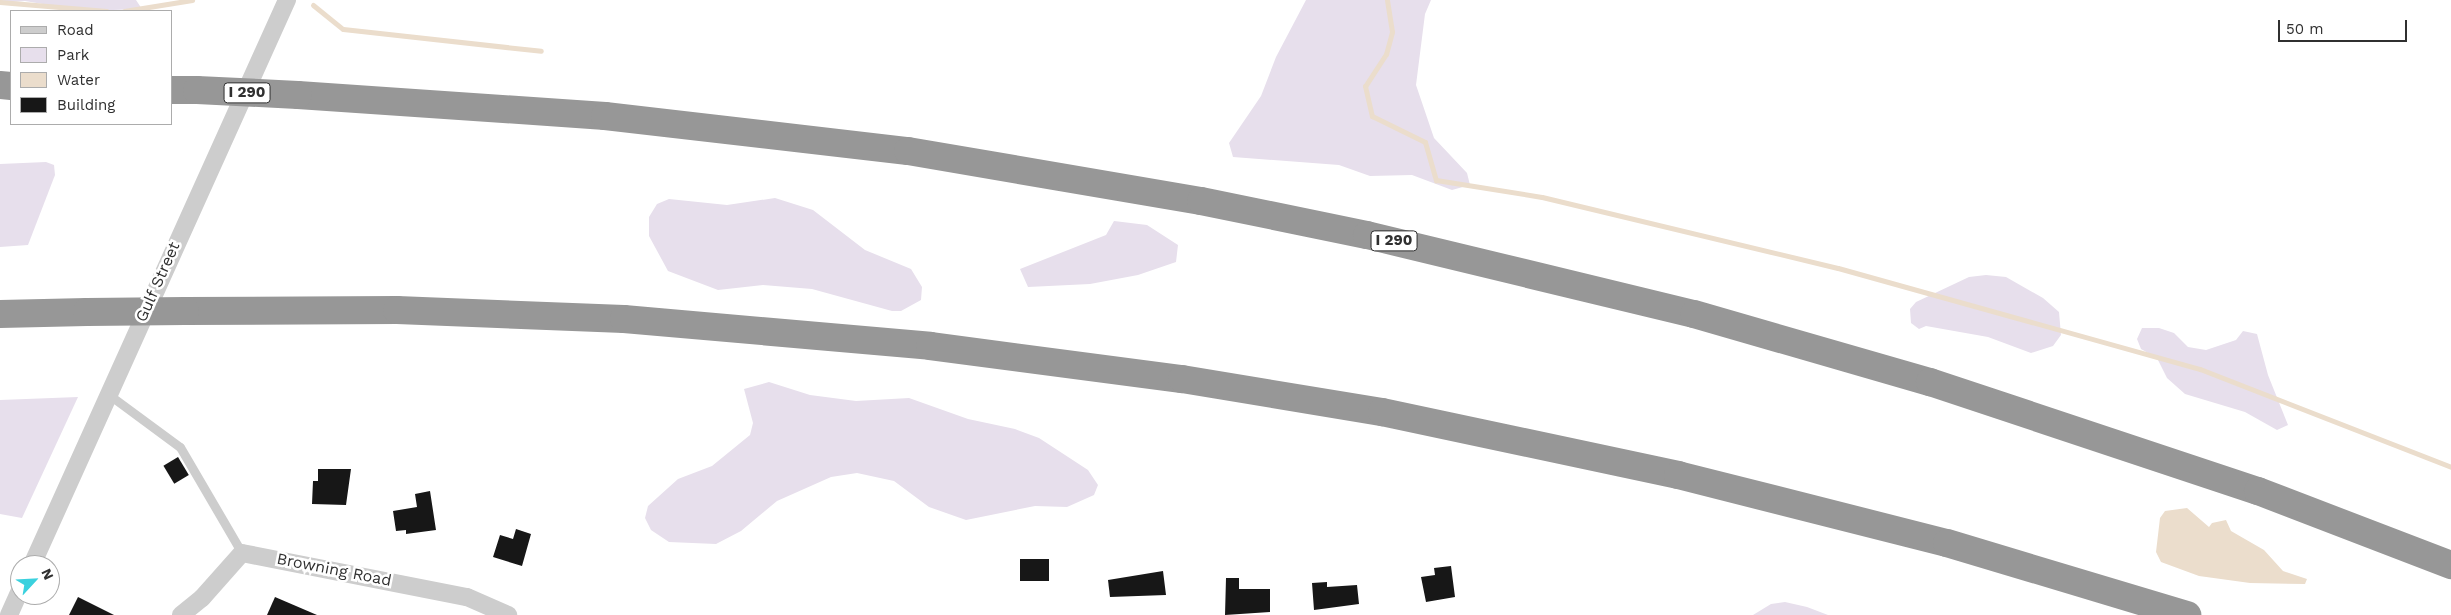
<!DOCTYPE html>
<html>
<head>
<meta charset="utf-8">
<style>
	body { margin:0 }
	#map { position:relative; width:2451px; height:615px; overflow:hidden; background:#fff; font-family:"Work Sans",sans-serif }
	div>[style] { position:absolute }
	.green>* { inset:0; background:#e7dfec }
	.water>* { inset:0; background:#ebddcc }
	.stream>* { height:5px; margin:-2.5px; padding:0 2.5px; transform-origin:2.5px; border-radius:2.5px; background:#ebddcc }
	.building>* { inset:0; background:#171717; transform-origin:0 0 }
	.service>* { height:9px; margin:-4.5px; padding:0 4.5px; transform-origin:4.5px; border-radius:4.5px; background:#cdcdcd }
	.minor>* { height:18px; margin:-9px; padding:0 9px; transform-origin:9px; border-radius:9px; background:#cdcdcd }
	.motorway>* { height:28px; margin:-14px; padding:0 14px; transform-origin:14px; border-radius:14px; background:#979797 }
	.motorway-bridge>* { height:28px; margin:-14px; padding:0 14px; transform-origin:14px; border-radius:14px; background:#979797 }
	span { translate:-50% -50%; white-space:nowrap; text-align:center; line-height:1.15; -webkit-text-stroke:5px #fff; paint-order:stroke }
	.shield-label span { padding:1px 4px; background:#fff; border:1px solid; border-radius:4px; -webkit-text-stroke-width:0 }
	.shield-label { font-size:15px; color:#303030; font-weight:700 }
	.street-label { font-size:16px; color:#303030 }
	.legend { position:absolute; left:10px; top:10px; width:162px; height:115px; box-sizing:border-box; background:#fff; border:1px solid #acacac; margin:0; padding:6px 9px; list-style:none; font-size:15px; color:#303030 }
	.legend li { display:flex; align-items:center; gap:10px; height:25px }
	.legend b { width:25px; border:1px solid #acacac }
	.north { position:absolute; left:10px; top:555px; width:50px; height:50px; box-sizing:border-box; background:#fff; border:1px solid #acacac; border-radius:50%; rotate:65deg; font-size:14px; font-weight:700; line-height:20px; text-align:center; color:#303030 }
	.north::after { content:''; display:block; margin:auto; width:18px; height:22px; background:#3bd1de; clip-path:polygon(50% 0,100% 100%,50% 72%,0 100%) }
	.scale { position:absolute; left:2278px; top:20px; width:129px; height:22px; box-sizing:border-box; border:2px solid #303030; border-top:0; padding-left:6px; font-size:15px; line-height:18px; white-space:nowrap; color:#303030; -webkit-text-stroke:4px #fff; paint-order:stroke }
</style>
</head>
<body>
<div id="map">
	<div class="green">
		<i style="clip-path:polygon(0 0,136px 0,142px 9px,84px 11px,25px 1px,0 3px)"></i>
		<i style="clip-path:polygon(1306px 0,1431px 0,1425px 14px,1416px 85px,1434px 138px,1467px 173px,1470px 185px,1452px 190px,1412px 175px,1370px 176px,1339px 165px,1233px 157px,1229px 143px,1261px 96px,1276px 57px)"></i>
		<i style="clip-path:polygon(46px 162px,54px 165px,55px 175px,28px 245px,0 247px,0 164px)"></i>
		<i style="clip-path:polygon(775px 198px,813px 210px,865px 250px,911px 269px,922px 287px,921px 300px,901px 311px,892px 311px,812px 289px,763px 285px,718px 290px,668px 271px,649px 236px,649px 217px,657px 204px,669px 199px,727px 205px)"></i>
		<i style="clip-path:polygon(1114px 221px,1147px 225px,1178px 245px,1176px 262px,1138px 275px,1090px 284px,1028px 287px,1020px 269px,1106px 235px)"></i>
		<i style="clip-path:polygon(1986px 275px,2006px 277px,2043px 298px,2059px 312px,2061px 335px,2053px 346px,2031px 353px,1988px 337px,1926px 326px,1919px 329px,1911px 323px,1910px 309px,1916px 302px,1969px 277px)"></i>
		<i style="clip-path:polygon(2142px 328px,2159px 328px,2174px 333px,2188px 347px,2206px 350px,2236px 340px,2243px 331px,2257px 334px,2268px 375px,2288px 425px,2277px 430px,2245px 412px,2185px 394px,2167px 378px,2157px 358px,2141px 349px,2137px 339px)"></i>
		<i style="clip-path:polygon(769px 382px,810px 395px,856px 401px,909px 398px,968px 419px,1015px 429px,1039px 438px,1088px 470px,1098px 485px,1094px 495px,1067px 507px,1035px 506px,966px 520px,929px 507px,894px 481px,857px 473px,831px 477px,777px 501px,741px 531px,716px 544px,669px 542px,651px 530px,645px 518px,648px 506px,678px 479px,712px 466px,750px 435px,753px 423px,744px 389px)"></i>
		<i style="clip-path:polygon(78px 397px,22px 518px,0 514px,0 400px)"></i>
		<i style="clip-path:polygon(1785px 602px,1807px 607px,1828px 615px,1753px 615px,1771px 604px)"></i>
	</div>
	<div class="water">
		<i style="clip-path:polygon(2187px 508px,2209px 527px,2212px 523px,2226px 520px,2231px 531px,2264px 550px,2283px 571px,2307px 579px,2305px 584px,2250px 583px,2199px 576px,2161px 562px,2156px 552px,2160px 518px,2165px 511px)"></i>
	</div>
	<div class="stream">
		<i style="left:1387px;top:0;width:32px;rotate:81deg"></i>
		<i style="left:1392px;top:32px;width:23px;rotate:105deg"></i>
		<i style="left:1386px;top:54px;width:38px;rotate:123deg"></i>
		<i style="left:1365px;top:86px;width:31px;rotate:77deg"></i>
		<i style="left:1372px;top:116px;width:59px;rotate:26.1deg"></i>
		<i style="left:1425px;top:142px;width:40px;rotate:74deg"></i>
		<i style="left:1436px;top:180px;width:107px;rotate:9.1deg"></i>
		<i style="left:1542px;top:197px;width:304px;rotate:13.5deg"></i>
		<i style="left:1838px;top:268px;width:376px;rotate:15.6deg"></i>
		<i style="left:2200px;top:369px;width:269px;rotate:21.3deg"></i>
		<i style="left:0;top:2px;width:107px;rotate:4.8deg"></i>
		<i style="left:313px;top:5px;width:38px;rotate:39deg"></i>
		<i style="left:343px;top:29px;width:199px;rotate:6.3deg"></i>
		<i style="left:124px;top:11px;width:69px;rotate:-9.2deg"></i>
	</div>
	<div class="building">
		<i style="left:178px;top:457px;width:21px;height:17px;rotate:59deg"></i>
		<i style="clip-path:polygon(318px 469px,351px 469px,346px 505px,312px 504px,313px 481px,318px 481px)"></i>
		<i style="clip-path:polygon(430px 491px,436px 530px,406px 534px,406px 530px,396px 531px,393px 511px,417px 507px,415px 494px)"></i>
		<i style="clip-path:polygon(516px 529px,531px 534px,522px 566px,493px 557px,500px 535px,513px 539px)"></i>
		<i style="left:1020px;top:559px;width:29px;height:22px"></i>
		<i style="clip-path:polygon(1451px 566px,1455px 597px,1426px 602px,1421px 577px,1435px 575px,1434px 568px)"></i>
		<i style="clip-path:polygon(1163px 571px,1166px 595px,1110px 597px,1108px 580px)"></i>
		<i style="clip-path:polygon(1226px 578px,1239px 578px,1239px 589px,1270px 589px,1270px 612px,1225px 615px)"></i>
		<i style="clip-path:polygon(1327px 582px,1327px 587px,1357px 585px,1359px 604px,1314px 610px,1312px 583px)"></i>
		<i style="clip-path:polygon(78px 597px,114px 615px,69px 615px)"></i>
		<i style="clip-path:polygon(275px 597px,317px 615px,267px 615px)"></i>
	</div>
	<div class="service">
		<i style="left:108px;top:394px;width:89px;rotate:36.4deg"></i>
		<i style="left:180px;top:447px;width:123px;rotate:59.7deg"></i>
	</div>
	<div class="minor">
		<i style="left:32px;top:565px;width:620px;rotate:-65.71deg"></i>
		<i style="left:9px;top:615px;width:27px;rotate:-66deg"></i>
		<i style="left:181px;top:615px;width:27px;rotate:-39deg"></i>
		<i style="left:202px;top:598px;width:60px;rotate:-48.4deg"></i>
		<i style="left:242px;top:553px;width:229px;rotate:11.1deg"></i>
		<i style="left:467px;top:597px;width:45px;rotate:23.7deg"></i>
	</div>
	<div class="motorway">
		<i style="left:0;top:85px;width:11px;rotate:5deg"></i>
		<i style="left:171px;top:90px;width:26px"></i>
		<i style="left:298px;top:95px;width:308px;rotate:3.9deg"></i>
		<i style="left:605px;top:116px;width:305px;rotate:6.6deg"></i>
		<i style="left:908px;top:151px;width:297px;rotate:9.7deg"></i>
		<i style="left:1201px;top:201px;width:169px;rotate:11.6deg"></i>
		<i style="left:1367px;top:235px;width:336px;rotate:13.6deg"></i>
		<i style="left:1694px;top:314px;width:246px;rotate:16.1deg"></i>
		<i style="left:1930px;top:382px;width:346px;rotate:18.4deg"></i>
		<i style="left:2258px;top:491px;width:207px;rotate:21deg"></i>
		<i style="left:185px;top:311px;width:212px;rotate:-0.3deg"></i>
		<i style="left:397px;top:310px;width:227px;rotate:2.3deg"></i>
		<i style="left:624px;top:319px;width:307px;rotate:5deg"></i>
		<i style="left:930px;top:346px;width:254px;rotate:7.5deg"></i>
		<i style="left:1182px;top:379px;width:203px;rotate:9.4deg"></i>
		<i style="left:1382px;top:412px;width:303px;rotate:12deg"></i>
		<i style="left:1678px;top:475px;width:277px;rotate:14.2deg"></i>
		<i style="left:1947px;top:543px;width:251px;rotate:16.7deg"></i>
		<i style="left:0;top:314px;width:87px;rotate:-1.3deg"></i>
	</div>
	<div class="motorway-bridge">
		<i style="left:197px;top:90px;width:101px;rotate:2.8deg"></i>
		<i style="left:87px;top:312px;width:98px;rotate:-0.6deg"></i>
	</div>
	<div class="shield-label">
		<span style="left:247px;top:93px">I 290</span>
		<span style="left:1394px;top:241px">I 290</span>
	</div>
	<div class="street-label">
		<span style="left:158px;top:282px;rotate:-66deg">Gulf Street</span>
		<span style="left:334px;top:570px;rotate:11deg">Browning Road</span>
	</div>
	<ul class="legend">
	<li><b style="height:6px;background:#cdcdcd"></b>Road</li>
	<li><b style="height:14px;background:#e7dfec"></b>Park</li>
	<li><b style="height:14px;background:#ebddcc"></b>Water</li>
	<li><b style="height:14px;background:#171717"></b>Building</li>
	</ul>
	<div class="north">N</div>
	<div class="scale">50 m</div>
</div>
</body>
</html>
